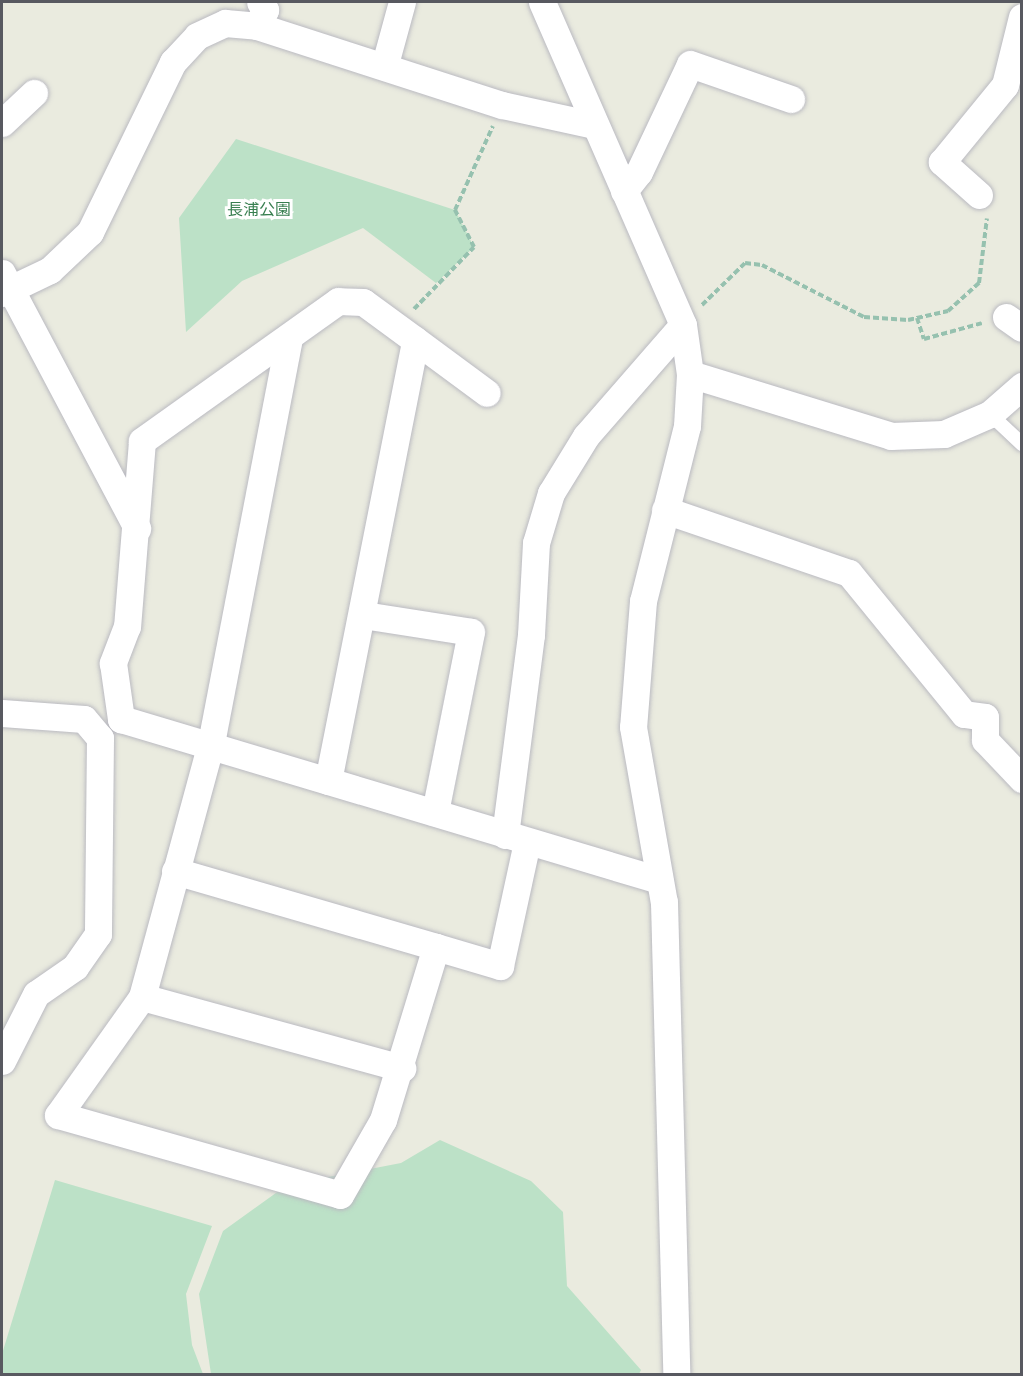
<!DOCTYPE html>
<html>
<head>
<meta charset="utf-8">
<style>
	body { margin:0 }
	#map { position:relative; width:1023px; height:1376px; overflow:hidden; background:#eaebdf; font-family:Commissioner,"Noto Sans JP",sans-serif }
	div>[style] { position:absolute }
	.green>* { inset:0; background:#bce1c7 }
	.path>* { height:4px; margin-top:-2px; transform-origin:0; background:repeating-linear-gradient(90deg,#96c1af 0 6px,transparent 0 9px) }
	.roads { filter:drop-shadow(0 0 2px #babac1) drop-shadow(0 0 2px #babac1) }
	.service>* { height:14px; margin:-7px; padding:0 7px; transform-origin:7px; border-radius:7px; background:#fff }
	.minor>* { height:27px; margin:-13.5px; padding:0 13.5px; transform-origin:13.5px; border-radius:13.5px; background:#fff }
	span { translate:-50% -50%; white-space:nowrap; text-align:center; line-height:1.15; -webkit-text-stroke:6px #fff; paint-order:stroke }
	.park-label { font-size:16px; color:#387f50 }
	.frame { position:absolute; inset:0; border:3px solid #585960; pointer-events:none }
</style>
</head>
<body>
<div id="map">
	<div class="green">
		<i style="clip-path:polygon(236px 139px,455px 210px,474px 247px,436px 283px,363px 228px,242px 281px,186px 332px,179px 218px)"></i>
		<i style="clip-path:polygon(440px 1140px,531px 1181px,563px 1212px,567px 1286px,641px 1370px,639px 1374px,211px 1374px,199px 1294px,223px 1231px,287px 1185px,401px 1163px)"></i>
		<i style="clip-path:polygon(55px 1180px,212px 1226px,186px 1294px,192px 1345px,203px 1374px,2px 1374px,2px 1354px)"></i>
	</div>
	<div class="path">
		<i style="left:702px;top:305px;width:60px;rotate:-44.3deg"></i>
		<i style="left:745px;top:263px;width:17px;rotate:7deg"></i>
		<i style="left:762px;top:265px;width:114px;rotate:27deg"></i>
		<i style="left:864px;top:317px;width:44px;rotate:3.9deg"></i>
		<i style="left:908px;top:320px;width:41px;rotate:-12.7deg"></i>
		<i style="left:948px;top:311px;width:42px;rotate:-42.1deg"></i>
		<i style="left:979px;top:283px;width:65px;rotate:-83deg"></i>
		<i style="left:414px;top:309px;width:86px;rotate:-45.9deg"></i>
		<i style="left:474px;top:247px;width:42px;rotate:-117.2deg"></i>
		<i style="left:455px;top:210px;width:92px;rotate:-65.7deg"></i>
		<i style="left:917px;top:318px;width:22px;rotate:72deg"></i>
		<i style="left:924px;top:339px;width:60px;rotate:-15.4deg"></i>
	</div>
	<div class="roads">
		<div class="service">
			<i style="left:990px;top:414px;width:44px;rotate:43.2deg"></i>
		</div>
		<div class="minor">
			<i style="left:542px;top:2px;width:352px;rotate:66.4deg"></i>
			<i style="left:683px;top:325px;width:49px;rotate:81.9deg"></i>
			<i style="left:690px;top:374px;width:52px;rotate:93.3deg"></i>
			<i style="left:687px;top:426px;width:180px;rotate:104.1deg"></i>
			<i style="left:643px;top:601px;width:126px;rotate:94.5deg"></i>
			<i style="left:633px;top:727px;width:178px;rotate:80deg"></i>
			<i style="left:664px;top:902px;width:472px;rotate:88.5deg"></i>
			<i style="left:257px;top:26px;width:18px;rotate:-63deg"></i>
			<i style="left:265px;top:10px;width:9px;rotate:-122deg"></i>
			<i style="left:385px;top:64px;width:64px;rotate:-74.7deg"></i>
			<i style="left:2px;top:123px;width:44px;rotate:-43.2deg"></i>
			<i style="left:624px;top:191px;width:24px;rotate:-52deg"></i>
			<i style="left:639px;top:172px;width:119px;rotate:-64.7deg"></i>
			<i style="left:690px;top:64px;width:107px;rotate:19.1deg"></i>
			<i style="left:979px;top:195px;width:50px;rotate:-138.3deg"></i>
			<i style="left:942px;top:162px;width:99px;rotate:-50.7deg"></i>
			<i style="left:1005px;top:85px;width:70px;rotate:-76deg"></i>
			<i style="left:2px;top:273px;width:289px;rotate:62.1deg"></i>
			<i style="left:2px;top:293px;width:53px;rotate:-25.6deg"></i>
			<i style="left:50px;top:270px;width:55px;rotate:-43.5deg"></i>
			<i style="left:90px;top:232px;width:189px;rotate:-64deg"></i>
			<i style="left:173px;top:62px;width:35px;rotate:-47deg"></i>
			<i style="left:197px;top:36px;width:31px;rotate:-25deg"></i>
			<i style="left:225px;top:23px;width:32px;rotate:5deg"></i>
			<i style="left:257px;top:26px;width:257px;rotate:17.9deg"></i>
			<i style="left:502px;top:105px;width:94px;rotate:12.3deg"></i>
			<i style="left:1006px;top:317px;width:19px;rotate:35deg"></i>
			<i style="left:289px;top:338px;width:412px;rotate:100.9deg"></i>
			<i style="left:211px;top:743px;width:263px;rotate:105.2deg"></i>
			<i style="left:142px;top:997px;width:145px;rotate:125.4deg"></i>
			<i style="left:58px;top:1115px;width:293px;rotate:15.8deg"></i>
			<i style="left:340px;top:1195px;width:86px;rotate:-60.2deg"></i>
			<i style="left:383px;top:1120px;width:181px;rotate:-73deg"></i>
			<i style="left:436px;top:947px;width:67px;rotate:16.5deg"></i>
			<i style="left:500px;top:966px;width:127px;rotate:-77.7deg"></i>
			<i style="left:415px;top:340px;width:89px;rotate:36.4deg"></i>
			<i style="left:690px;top:374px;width:210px;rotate:17.1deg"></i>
			<i style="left:891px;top:436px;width:53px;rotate:-2.2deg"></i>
			<i style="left:944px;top:434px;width:50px;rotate:-23.5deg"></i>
			<i style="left:990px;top:414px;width:43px;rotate:-41.2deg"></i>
			<i style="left:665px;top:510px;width:194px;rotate:18.9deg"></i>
			<i style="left:849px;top:573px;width:182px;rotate:50.8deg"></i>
			<i style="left:964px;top:714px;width:21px;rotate:8deg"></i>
			<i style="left:985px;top:717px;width:23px;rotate:90deg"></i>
			<i style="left:985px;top:740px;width:54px;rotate:46.5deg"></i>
			<i style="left:363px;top:615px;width:109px;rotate:8.9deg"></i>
			<i style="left:471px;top:632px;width:184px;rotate:101.3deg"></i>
			<i style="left:2px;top:713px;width:82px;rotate:4.2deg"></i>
			<i style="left:84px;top:719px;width:25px;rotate:50deg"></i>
			<i style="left:100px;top:738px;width:196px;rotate:90.6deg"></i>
			<i style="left:98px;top:934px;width:40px;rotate:124.9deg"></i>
			<i style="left:75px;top:967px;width:47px;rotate:145.3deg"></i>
			<i style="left:36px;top:994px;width:75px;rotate:116.9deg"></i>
			<i style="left:328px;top:781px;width:449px;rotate:-78.8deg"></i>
			<i style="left:415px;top:340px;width:64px;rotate:-143.8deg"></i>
			<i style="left:363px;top:302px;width:25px;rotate:-178deg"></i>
			<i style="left:338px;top:301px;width:241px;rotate:144.5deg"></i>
			<i style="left:142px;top:441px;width:186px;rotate:94.6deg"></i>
			<i style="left:127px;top:626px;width:40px;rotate:111deg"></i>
			<i style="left:113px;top:663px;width:57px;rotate:81.9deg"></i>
			<i style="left:121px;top:719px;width:562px;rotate:16.66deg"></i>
			<i style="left:505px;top:835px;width:202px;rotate:-82.6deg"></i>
			<i style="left:531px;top:635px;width:92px;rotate:-86.9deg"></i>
			<i style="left:536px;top:543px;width:52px;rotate:-73.3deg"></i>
			<i style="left:551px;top:493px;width:67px;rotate:-58.4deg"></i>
			<i style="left:586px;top:436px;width:147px;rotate:-48.9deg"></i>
			<i style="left:175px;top:871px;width:272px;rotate:16.2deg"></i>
			<i style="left:142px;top:997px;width:270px;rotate:15.3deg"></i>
		</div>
	</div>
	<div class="park-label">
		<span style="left:259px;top:209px">長浦公園</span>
	</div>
	<div class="frame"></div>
</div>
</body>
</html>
